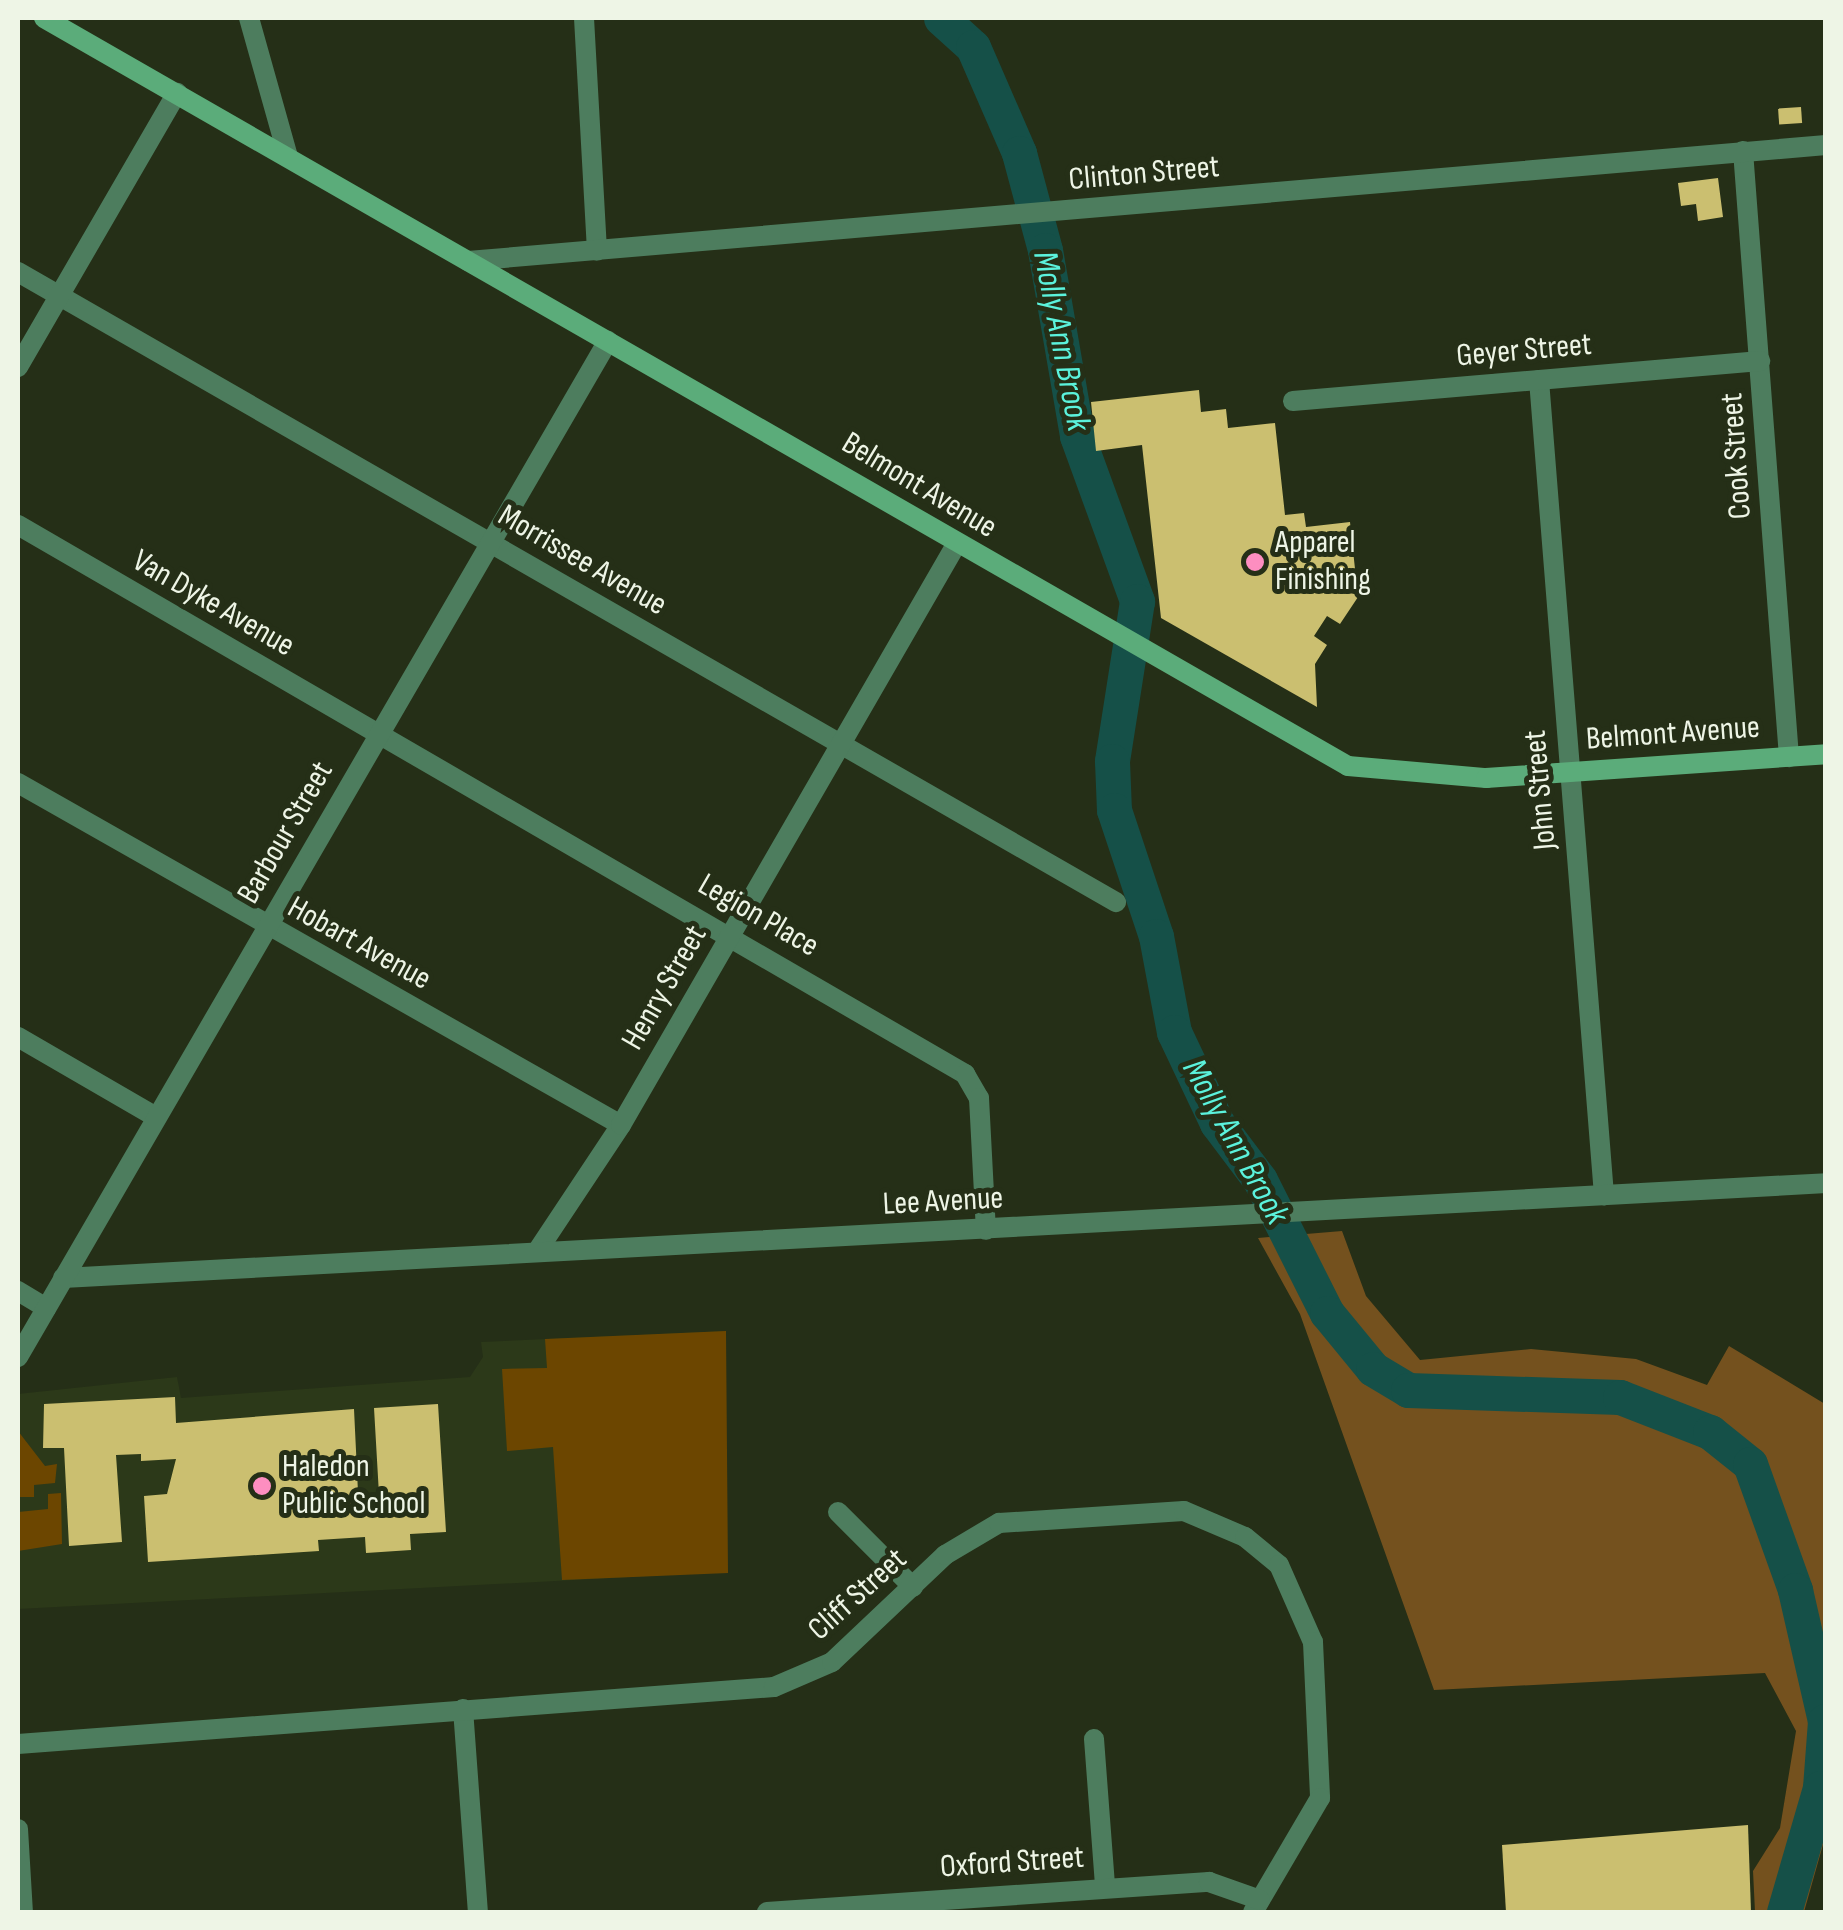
<!DOCTYPE html>
<html>
<head>
<meta charset="utf-8">
<style>
	body { margin:0 }
	#map { position:relative; width:1843px; height:1930px; overflow:hidden; background:#252f17; font-family:"Sofia Sans Condensed",sans-serif }
	div>[style] { position:absolute }
	.built>* { inset:0; background:#2c3919 }
	.green>* { inset:0; background:#6c4600 }
	.forest>* { inset:0; background:#74511e }
	.river>* { height:35px; margin:-17.5px; padding:0 17.5px; transform-origin:17.5px; border-radius:17.5px; background:#155048 }
	.building>* { inset:0; background:#cbbf70; transform-origin:0 0 }
	.minor>* { height:20px; margin:-10px; padding:0 10px; transform-origin:10px; border-radius:10px; background:#4d7d5e }
	.tertiary>* { height:20px; margin:-10px; padding:0 10px; transform-origin:10px; border-radius:10px; background:#4d7d5e }
	.secondary>* { height:20px; margin:-10px; padding:0 10px; transform-origin:10px; border-radius:10px; background:#5bac7a }
	.dots>* { width:28px; height:28px; translate:-50% -50%; box-sizing:border-box; border:5px solid #252f17; border-radius:50% }
	span { translate:-50% -50%; white-space:nowrap; text-align:center; line-height:1.15; -webkit-text-stroke:10px #252f17; paint-order:stroke }
	.street-label { font-size:32px; color:#eef5e6 }
	.poi-label { font-size:32px; color:#eef5e6 }
	.left { translate:0 -50%; text-align:left }
	.water-label { font-size:35px; color:#5bf2dc; font-style:italic }
	.frame { position:absolute; inset:0; border:20px solid #eef5e6; pointer-events:none }
</style>
</head>
<body>
<div id="map">
	<div class="built">
		<i style="clip-path:polygon(726px 1331px,708px 1573px,18px 1609px,18px 1394px,177px 1377px,181px 1398px,470px 1377px,483px 1357px,481px 1342px)"></i>
	</div>
	<div class="green">
		<i style="clip-path:polygon(726px 1331px,728px 1573px,562px 1580px,553px 1447px,507px 1451px,502px 1369px,547px 1368px,545px 1339px)"></i>
		<i style="clip-path:polygon(18px 1431px,45px 1466px,57px 1464px,55px 1483px,34px 1485px,34px 1497px,18px 1497px)"></i>
		<i style="clip-path:polygon(61px 1493px,62px 1544px,18px 1551px,18px 1512px,48px 1509px,48px 1494px)"></i>
	</div>
	<div class="forest">
		<i style="clip-path:polygon(1342px 1231px,1366px 1296px,1420px 1360px,1531px 1349px,1636px 1359px,1707px 1385px,1729px 1346px,1825px 1404px,1826px 1834px,1804px 1912px,1755px 1912px,1753px 1871px,1780px 1828px,1796px 1731px,1765px 1673px,1434px 1690px,1300px 1314px,1258px 1238px)"></i>
	</div>
	<div class="river">
		<i style="left:941px;top:18px;width:43px;rotate:42.2deg"></i>
		<i style="left:973px;top:47px;width:116px;rotate:66.5deg"></i>
		<i style="left:1019px;top:153px;width:100px;rotate:75deg"></i>
		<i style="left:1045px;top:250px;width:189px;rotate:80.2deg"></i>
		<i style="left:1077px;top:436px;width:176px;rotate:70deg"></i>
		<i style="left:1137px;top:601px;width:162px;rotate:98.9deg"></i>
		<i style="left:1112px;top:761px;width:49px;rotate:87.7deg"></i>
		<i style="left:1114px;top:810px;width:133px;rotate:71.6deg"></i>
		<i style="left:1156px;top:936px;width:98px;rotate:79.4deg"></i>
		<i style="left:1174px;top:1032px;width:101px;rotate:64.7deg"></i>
		<i style="left:1217px;top:1123px;width:71px;rotate:53deg"></i>
		<i style="left:1260px;top:1180px;width:149px;rotate:63.3deg"></i>
		<i style="left:1327px;top:1313px;width:72px;rotate:50.6deg"></i>
		<i style="left:1373px;top:1369px;width:41px;rotate:31deg"></i>
		<i style="left:1408px;top:1390px;width:212px;rotate:1.9deg"></i>
		<i style="left:1620px;top:1397px;width:97px;rotate:21.3deg"></i>
		<i style="left:1710px;top:1432px;width:51px;rotate:38.7deg"></i>
		<i style="left:1750px;top:1464px;width:134px;rotate:70.3deg"></i>
		<i style="left:1795px;top:1590px;width:134px;rotate:77.1deg"></i>
		<i style="left:1825px;top:1721px;width:67px;rotate:94.3deg"></i>
		<i style="left:1820px;top:1788px;width:129px;rotate:106.2deg"></i>
	</div>
	<div class="building">
		<i style="left:1801px;top:107px;width:16px;height:23px;rotate:86deg"></i>
		<i style="clip-path:polygon(1718px 178px,1723px 217px,1698px 221px,1696px 204px,1681px 206px,1678px 183px)"></i>
		<i style="clip-path:polygon(1199px 390px,1201px 412px,1226px 409px,1228px 428px,1275px 423px,1285px 515px,1304px 513px,1306px 527px,1350px 522px,1358px 597px,1340px 624px,1327px 616px,1314px 636px,1327px 645px,1315px 664px,1317px 707px,1161px 618px,1142px 445px,1096px 451px,1091px 402px)"></i>
		<i style="clip-path:polygon(175px 1397px,176px 1423px,354px 1409px,359px 1513px,380px 1512px,374px 1408px,438px 1404px,446px 1532px,410px 1534px,411px 1550px,366px 1553px,365px 1537px,318px 1540px,319px 1551px,148px 1562px,144px 1496px,167px 1494px,176px 1459px,141px 1461px,141px 1454px,116px 1455px,122px 1542px,69px 1546px,64px 1448px,43px 1448px,44px 1404px)"></i>
		<i style="clip-path:polygon(1748px 1825px,1751px 1912px,1506px 1912px,1502px 1845px)"></i>
	</div>
	<div class="minor">
		<i style="left:249px;top:18px;width:144px;rotate:74.3deg"></i>
		<i style="left:584px;top:18px;width:233px;rotate:86.8deg"></i>
		<i style="left:1743px;top:151px;width:608px;rotate:85.66deg"></i>
		<i style="left:468px;top:261px;width:1363px;rotate:-4.88deg"></i>
		<i style="left:18px;top:272px;width:1266px;rotate:29.85deg"></i>
		<i style="left:18px;top:367px;width:317px;rotate:-59.9deg"></i>
		<i style="left:1539px;top:380px;width:818px;rotate:85.44deg"></i>
		<i style="left:1293px;top:401px;width:469px;rotate:-4.9deg"></i>
		<i style="left:18px;top:525px;width:1095px;rotate:30.1deg"></i>
		<i style="left:965px;top:1074px;width:28px;rotate:60deg"></i>
		<i style="left:979px;top:1098px;width:132px;rotate:87deg"></i>
		<i style="left:18px;top:783px;width:693px;rotate:29.56deg"></i>
		<i style="left:18px;top:1037px;width:160px;rotate:30.1deg"></i>
		<i style="left:538px;top:1250px;width:150px;rotate:-56.4deg"></i>
		<i style="left:621px;top:1125px;width:672px;rotate:-60deg"></i>
		<i style="left:63px;top:1278px;width:1766px;rotate:-3.08deg"></i>
		<i style="left:18px;top:1291px;width:33px;rotate:31deg"></i>
		<i style="left:838px;top:1512px;width:106px;rotate:45deg"></i>
		<i style="left:463px;top:1709px;width:204px;rotate:85.8deg"></i>
		<i style="left:1094px;top:1739px;width:147px;rotate:85.7deg"></i>
		<i style="left:18px;top:1744px;width:758px;rotate:-4.31deg"></i>
		<i style="left:774px;top:1687px;width:63px;rotate:-23.3deg"></i>
		<i style="left:832px;top:1662px;width:156px;rotate:-43.4deg"></i>
		<i style="left:945px;top:1555px;width:63px;rotate:-30.7deg"></i>
		<i style="left:999px;top:1523px;width:185px;rotate:-3.7deg"></i>
		<i style="left:1184px;top:1511px;width:66px;rotate:23.1deg"></i>
		<i style="left:1245px;top:1537px;width:44px;rotate:39.5deg"></i>
		<i style="left:1279px;top:1565px;width:84px;rotate:66.2deg"></i>
		<i style="left:1313px;top:1642px;width:156px;rotate:87.4deg"></i>
		<i style="left:1320px;top:1798px;width:132px;rotate:120.4deg"></i>
		<i style="left:767px;top:1912px;width:443px;rotate:-3.9deg"></i>
		<i style="left:1209px;top:1882px;width:54px;rotate:19.4deg"></i>
	</div>
	<div class="tertiary">
		<i style="left:18px;top:1357px;width:1175px;rotate:-59.86deg"></i>
		<i style="left:18px;top:1829px;width:83px;rotate:86.6deg"></i>
	</div>
	<div class="secondary">
		<i style="left:44px;top:18px;width:1503px;rotate:29.84deg"></i>
		<i style="left:1348px;top:766px;width:139px;rotate:5deg"></i>
		<i style="left:1486px;top:778px;width:341px;rotate:-4deg"></i>
	</div>
	<div class="dots">
		<i style="left:1255px;top:562px;background:#fd8ec0"></i>
		<i style="left:262px;top:1486px;background:#fd8ec0"></i>
	</div>
	<div class="street-label">
		<span style="left:1144px;top:174px;rotate:-5deg">Clinton Street</span>
		<span style="left:1524px;top:351px;rotate:-5deg">Geyer Street</span>
		<span style="left:1737px;top:456px;rotate:-94deg">Cook Street</span>
		<span style="left:919px;top:486px;rotate:31deg">Belmont Avenue</span>
		<span style="left:582px;top:561px;rotate:30deg">Morrissee Avenue</span>
		<span style="left:213px;top:604px;rotate:30deg">Van Dyke Avenue</span>
		<span style="left:1673px;top:734px;rotate:-4deg">Belmont Avenue</span>
		<span style="left:1541px;top:790px;rotate:-95deg">John Street</span>
		<span style="left:286px;top:833px;rotate:-60deg">Barbour Street</span>
		<span style="left:758px;top:916px;rotate:30deg">Legion Place</span>
		<span style="left:359px;top:944px;rotate:29deg">Hobart Avenue</span>
		<span style="left:665px;top:988px;rotate:-60deg">Henry Street</span>
		<span style="left:943px;top:1202px;rotate:-3deg">Lee Avenue</span>
		<span style="left:858px;top:1595px;rotate:-42deg">Cliff Street</span>
		<span style="left:1012px;top:1863px;rotate:-4deg">Oxford Street</span>
	</div>
	<div class="poi-label">
		<span class="left" style="left:1275px;top:562px">Apparel<br>Finishing</span>
		<span class="left" style="left:282px;top:1486px">Haledon<br>Public School</span>
	</div>
	<div class="water-label">
		<span style="left:1061px;top:341px;rotate:79deg">Molly Ann Brook</span>
		<span style="left:1235px;top:1142px;rotate:61deg">Molly Ann Brook</span>
	</div>
	<div class="frame"></div>
</div>
</body>
</html>
